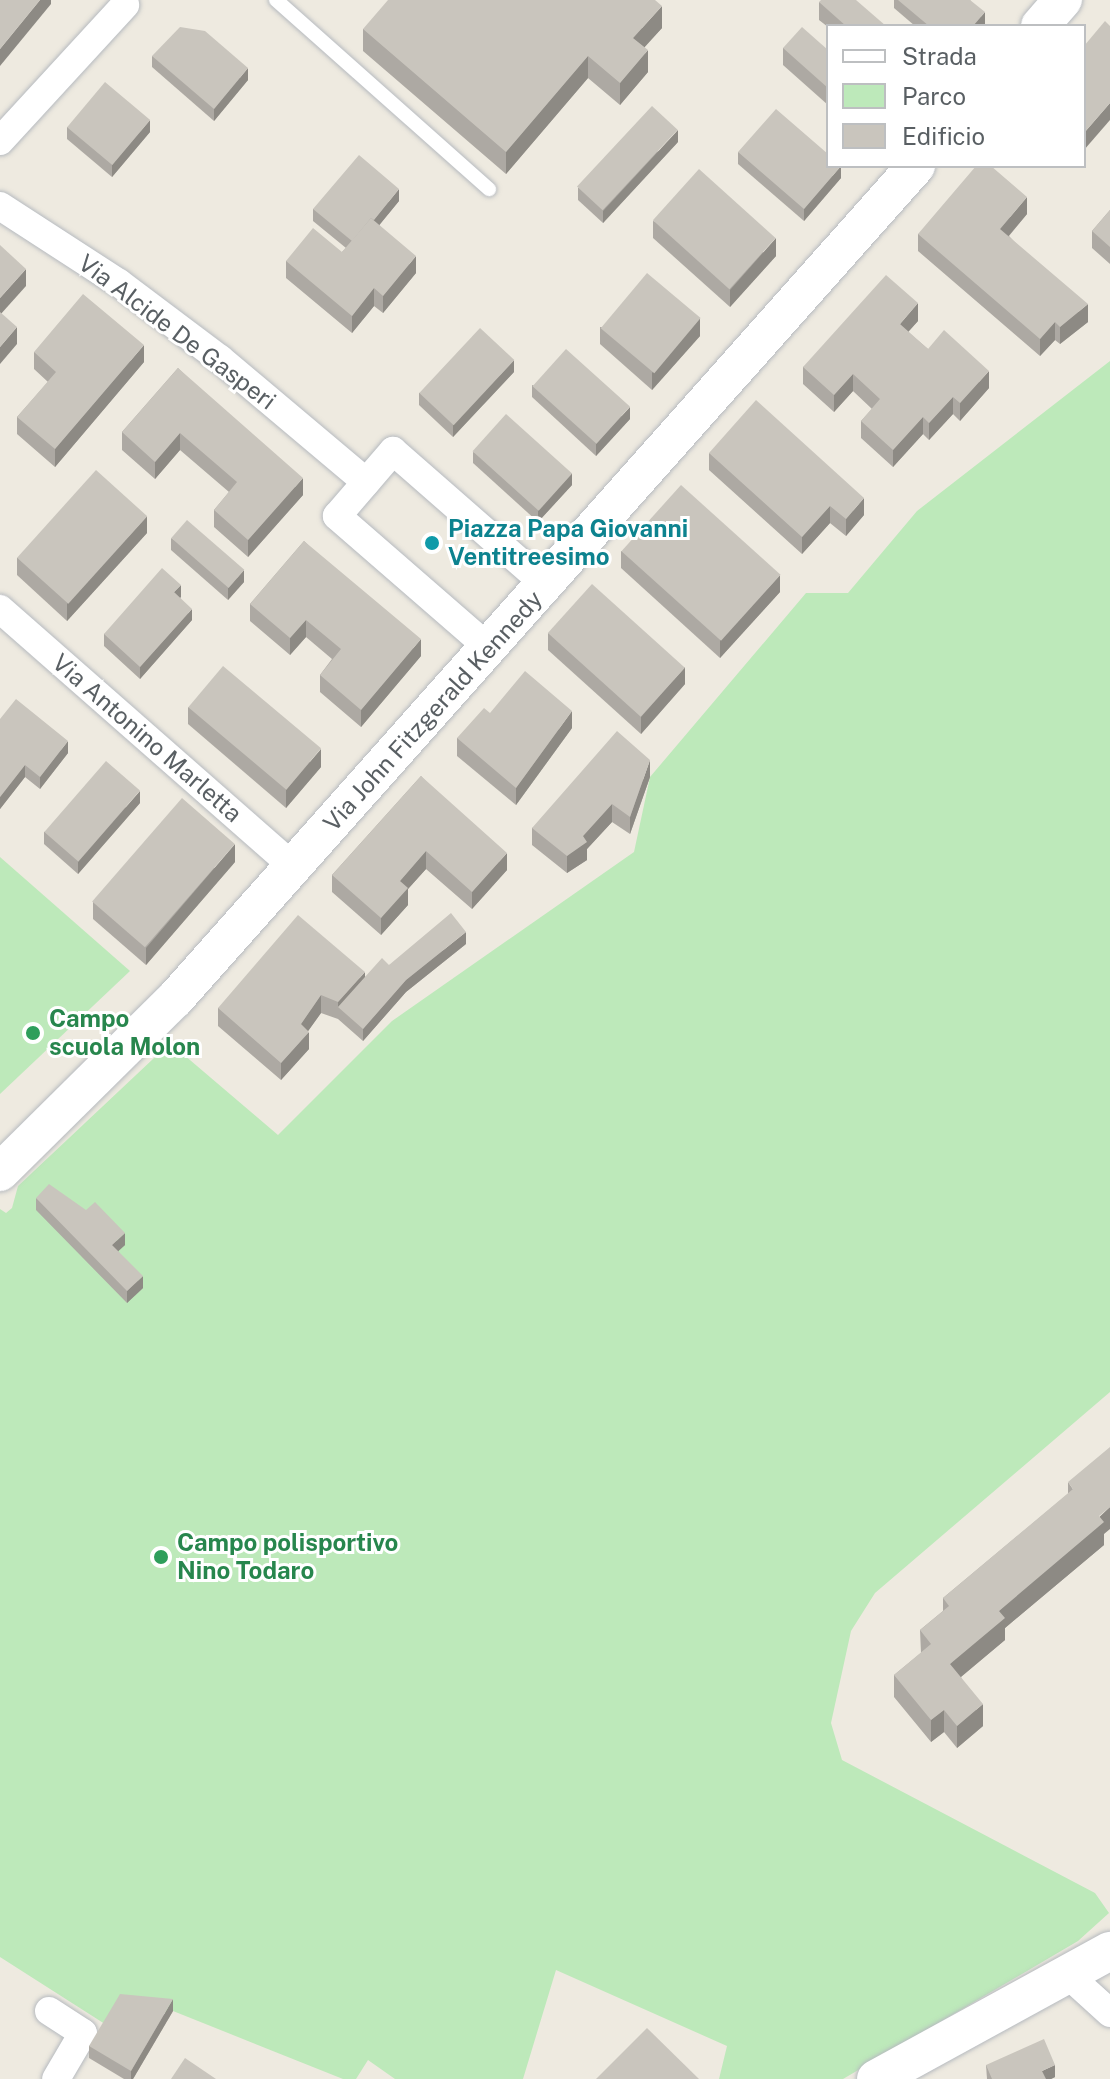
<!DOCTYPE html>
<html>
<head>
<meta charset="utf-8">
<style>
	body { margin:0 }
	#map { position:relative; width:1110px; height:2079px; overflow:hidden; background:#eeeae0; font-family:"Public Sans",sans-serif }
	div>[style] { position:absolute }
	.green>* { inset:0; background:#bde9ba }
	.roads { filter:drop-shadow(0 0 2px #b6babf) drop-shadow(0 0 2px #b6babf) }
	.lane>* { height:14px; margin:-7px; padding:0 7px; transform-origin:7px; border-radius:7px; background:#fff }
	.street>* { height:28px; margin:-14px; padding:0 14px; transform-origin:14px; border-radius:14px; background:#fff }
	.secondary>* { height:38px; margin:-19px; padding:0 19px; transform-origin:19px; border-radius:19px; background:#fff }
	.wall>* { inset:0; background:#ada9a3 }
	.shaded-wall>* { inset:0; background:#8d8a84 }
	.building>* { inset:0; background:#c9c5bd; transform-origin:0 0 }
	.dots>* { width:22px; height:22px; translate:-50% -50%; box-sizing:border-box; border:4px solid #fff; border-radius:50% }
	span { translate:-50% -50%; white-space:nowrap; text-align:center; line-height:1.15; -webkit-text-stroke:6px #fff; paint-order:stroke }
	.street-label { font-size:24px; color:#595f63 }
	.culture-label { font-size:24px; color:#0d838f; font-weight:700 }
	.left { translate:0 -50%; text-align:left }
	.leisure-label { font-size:24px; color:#27864d; font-weight:700 }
	.legend { position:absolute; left:826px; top:24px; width:260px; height:144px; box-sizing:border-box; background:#fff; border:2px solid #bdbfc1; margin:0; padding:10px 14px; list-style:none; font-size:24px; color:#595f63 }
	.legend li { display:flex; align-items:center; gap:16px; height:40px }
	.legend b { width:40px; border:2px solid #bdbfc1 }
</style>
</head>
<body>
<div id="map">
	<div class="green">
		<i style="clip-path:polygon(1110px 361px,1110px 1392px,875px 1593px,851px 1631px,831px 1723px,842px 1760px,1095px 1893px,1109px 1913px,1078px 1941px,843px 2079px,719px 2079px,727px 2046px,556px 1970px,523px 2079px,395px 2079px,368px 2060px,356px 2079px,343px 2079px,173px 2011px,108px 2026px,0 1957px,0 1209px,6px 1213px,12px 1208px,18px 1186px,170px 1043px,278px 1135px,392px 1021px,634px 852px,650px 777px,806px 593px,848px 593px,917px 511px)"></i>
		<i style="clip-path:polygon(0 857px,130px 971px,0 1094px)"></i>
	</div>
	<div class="roads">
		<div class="lane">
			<i style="left:276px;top:0;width:285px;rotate:41.6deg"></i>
		</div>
		<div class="street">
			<i style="left:0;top:141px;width:185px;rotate:-47.4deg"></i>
			<i style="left:0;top:206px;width:142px;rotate:32.9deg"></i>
			<i style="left:119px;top:283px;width:126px;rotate:37deg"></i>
			<i style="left:220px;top:359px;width:191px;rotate:40.1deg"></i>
			<i style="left:0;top:609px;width:391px;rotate:41.3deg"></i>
			<i style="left:490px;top:649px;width:203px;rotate:-139deg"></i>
			<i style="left:337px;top:516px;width:86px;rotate:-49.3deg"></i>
			<i style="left:393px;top:451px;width:202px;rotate:41.2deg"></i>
			<i style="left:1067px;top:1974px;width:58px;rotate:42.2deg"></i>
			<i style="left:49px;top:2011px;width:40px;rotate:32.9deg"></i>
			<i style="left:83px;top:2033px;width:53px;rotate:120.4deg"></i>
		</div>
		<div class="secondary">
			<i style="left:1040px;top:26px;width:35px;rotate:-49deg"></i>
			<i style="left:0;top:1172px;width:246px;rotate:-44.7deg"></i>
			<i style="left:175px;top:999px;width:1115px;rotate:-48.35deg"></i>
			<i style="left:876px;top:2079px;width:267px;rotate:-28.7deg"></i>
		</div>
	</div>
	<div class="wall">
		<i style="clip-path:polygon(894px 0,970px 0,985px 24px,983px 26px,915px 26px,894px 8px)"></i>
		<i style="clip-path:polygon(819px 2px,886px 26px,828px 26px,828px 27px,819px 20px)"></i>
		<i style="clip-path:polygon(662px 28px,644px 47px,648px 72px,620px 105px,588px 78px,506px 174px,363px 51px,363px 29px)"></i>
		<i style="clip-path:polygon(783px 48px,828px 50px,828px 105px,783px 65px)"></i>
		<i style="clip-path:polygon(152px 56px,248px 80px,214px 121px,152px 67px)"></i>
		<i style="clip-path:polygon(67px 127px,150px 132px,112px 177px,67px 139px)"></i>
		<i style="clip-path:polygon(678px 142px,603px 223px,578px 200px,578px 188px)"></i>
		<i style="clip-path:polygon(738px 152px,841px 178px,804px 221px,738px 164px)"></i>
		<i style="clip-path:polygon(399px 201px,379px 225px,416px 273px,383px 313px,374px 306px,352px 333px,286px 278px,286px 261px,342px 252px,346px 248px,313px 221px,313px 209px)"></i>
		<i style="clip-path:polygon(1110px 210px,1110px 264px,1092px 248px,1092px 231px)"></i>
		<i style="clip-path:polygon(1027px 214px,1009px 236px,1088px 322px,1060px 344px,1055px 340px,1040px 356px,918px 251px,918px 234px)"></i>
		<i style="clip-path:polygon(653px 221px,776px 256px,730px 307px,653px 238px)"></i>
		<i style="clip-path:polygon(918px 321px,908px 332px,928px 349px,989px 388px,960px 421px,953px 414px,929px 440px,923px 434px,893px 467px,861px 438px,861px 421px,872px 409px,853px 391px,834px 412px,803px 384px,803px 367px)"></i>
		<i style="clip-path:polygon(600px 327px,700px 336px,652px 390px,600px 344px)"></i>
		<i style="clip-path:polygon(34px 352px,144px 362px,55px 467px,17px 434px,17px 417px,48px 382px,34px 369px)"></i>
		<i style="clip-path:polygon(178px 368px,303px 495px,248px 557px,214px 527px,214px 510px,229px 492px,180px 450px,155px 479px,122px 450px,122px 432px)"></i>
		<i style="clip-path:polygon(514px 372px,453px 437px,419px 405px,419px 393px)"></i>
		<i style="clip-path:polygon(532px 385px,630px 419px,596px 456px,532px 397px)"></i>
		<i style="clip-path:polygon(473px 452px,572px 485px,538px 522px,473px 463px)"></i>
		<i style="clip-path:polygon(709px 453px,864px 515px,846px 536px,830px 523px,802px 554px,709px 470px)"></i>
		<i style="clip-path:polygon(147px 533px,67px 621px,17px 575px,17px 558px)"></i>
		<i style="clip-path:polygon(171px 538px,244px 582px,228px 600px,171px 550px)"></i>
		<i style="clip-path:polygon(304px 541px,421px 656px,361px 727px,320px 692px,320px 675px,332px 659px,306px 637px,290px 655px,250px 621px,250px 604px)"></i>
		<i style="clip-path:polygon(621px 551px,780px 592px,720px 658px,621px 568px)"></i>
		<i style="clip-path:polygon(181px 597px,180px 598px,192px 620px,140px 679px,104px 646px,104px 634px)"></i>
		<i style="clip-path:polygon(548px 633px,685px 684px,641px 734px,548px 650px)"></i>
		<i style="clip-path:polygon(188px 707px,321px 767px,286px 808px,188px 724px)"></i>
		<i style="clip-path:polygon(0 719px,68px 753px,40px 789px,25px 777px,0 809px)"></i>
		<i style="clip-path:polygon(572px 728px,516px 805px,457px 756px,457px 738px)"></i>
		<i style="clip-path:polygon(421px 776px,507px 870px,472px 909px,426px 869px,408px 889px,408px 905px,381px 935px,332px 892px,332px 875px)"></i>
		<i style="clip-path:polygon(650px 777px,630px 834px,612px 822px,587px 849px,587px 860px,567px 873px,532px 845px,532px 828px)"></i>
		<i style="clip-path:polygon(140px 803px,78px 874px,44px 844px,44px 832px)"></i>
		<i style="clip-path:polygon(235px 862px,146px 965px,93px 919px,93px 902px)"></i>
		<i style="clip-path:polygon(466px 944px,406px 992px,363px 1041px,338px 1019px,321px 1013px,308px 1031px,309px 1049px,281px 1080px,218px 1026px,218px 1008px,365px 977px,389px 965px)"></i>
		<i style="clip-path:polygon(36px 1198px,125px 1245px,118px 1251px,143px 1288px,127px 1303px,36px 1210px)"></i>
		<i style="clip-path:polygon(1068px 1482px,1104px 1534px,1104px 1545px,1005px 1628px,1005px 1640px,961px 1677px,983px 1726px,957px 1748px,944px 1732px,931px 1742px,894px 1697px,894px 1675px,921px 1653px,920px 1630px,943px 1611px,943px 1598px,1068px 1494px)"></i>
		<i style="clip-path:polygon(173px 2011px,133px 2079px,124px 2079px,89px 2058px,89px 2046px)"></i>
		<i style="clip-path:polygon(986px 2065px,1055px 2077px,1051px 2079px,987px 2079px)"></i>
	</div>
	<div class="shaded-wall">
		<i style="clip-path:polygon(40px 0,51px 0,51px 4px,0 66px,0 49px)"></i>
		<i style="clip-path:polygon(662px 6px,662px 28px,633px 60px,633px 38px)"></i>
		<i style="clip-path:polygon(985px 12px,985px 24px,983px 26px,973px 26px)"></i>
		<i style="clip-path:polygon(648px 50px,648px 72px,620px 105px,620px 83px)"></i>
		<i style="clip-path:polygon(588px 56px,588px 78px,506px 174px,506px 152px)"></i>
		<i style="clip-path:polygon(248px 68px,248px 80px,214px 121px,214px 109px)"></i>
		<i style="clip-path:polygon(1110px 103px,1110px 120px,1084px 150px,1084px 133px)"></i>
		<i style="clip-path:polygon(150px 120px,150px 132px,112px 177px,112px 165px)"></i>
		<i style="clip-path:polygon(678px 130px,678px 142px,603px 223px,603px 211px)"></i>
		<i style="clip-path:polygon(841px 166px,841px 178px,804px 221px,804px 209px)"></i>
		<i style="clip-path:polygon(399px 189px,399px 201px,355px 255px,355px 243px)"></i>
		<i style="clip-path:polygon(1027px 197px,1027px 214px,1000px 246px,1000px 229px)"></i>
		<i style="clip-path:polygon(776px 238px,776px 256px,730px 307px,730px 290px)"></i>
		<i style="clip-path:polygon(416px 256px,416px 273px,383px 313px,383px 296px)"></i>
		<i style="clip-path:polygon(26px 269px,26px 286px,0 315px,0 298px)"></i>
		<i style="clip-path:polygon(374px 288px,374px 306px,352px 333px,352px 316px)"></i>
		<i style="clip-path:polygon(918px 303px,918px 321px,900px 341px,900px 324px)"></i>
		<i style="clip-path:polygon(1088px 304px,1088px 322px,1060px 344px,1060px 327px)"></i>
		<i style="clip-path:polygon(700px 318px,700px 336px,652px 390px,652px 373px)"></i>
		<i style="clip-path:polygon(1055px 322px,1055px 340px,1040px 356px,1040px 339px)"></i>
		<i style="clip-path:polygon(17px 327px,17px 344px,0 364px,0 347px)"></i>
		<i style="clip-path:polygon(144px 345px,144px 362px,55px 467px,55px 449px)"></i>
		<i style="clip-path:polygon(514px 360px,514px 372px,453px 437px,453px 425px)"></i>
		<i style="clip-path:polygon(989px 371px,989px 388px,960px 421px,960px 403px)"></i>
		<i style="clip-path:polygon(853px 374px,853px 391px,834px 412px,834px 395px)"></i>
		<i style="clip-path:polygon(953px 397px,953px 414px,929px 440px,929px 423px)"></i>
		<i style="clip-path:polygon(630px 407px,630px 419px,596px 456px,596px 444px)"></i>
		<i style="clip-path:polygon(923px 417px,923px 434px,893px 467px,893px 450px)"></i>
		<i style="clip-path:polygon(180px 433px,180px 450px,155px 479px,155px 462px)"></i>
		<i style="clip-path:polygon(572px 473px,572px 485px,538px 522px,538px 510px)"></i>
		<i style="clip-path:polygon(303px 478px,303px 495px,248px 557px,248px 540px)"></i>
		<i style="clip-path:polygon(864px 498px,864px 515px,846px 536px,846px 519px)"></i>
		<i style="clip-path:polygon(830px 506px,830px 523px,802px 554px,802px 537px)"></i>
		<i style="clip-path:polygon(147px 516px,147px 533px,67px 621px,67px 604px)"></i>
		<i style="clip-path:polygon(244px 570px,244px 582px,228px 600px,228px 588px)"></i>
		<i style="clip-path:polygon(780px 575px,780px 592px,720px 658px,720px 640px)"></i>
		<i style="clip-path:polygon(181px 585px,181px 597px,174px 604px,174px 592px)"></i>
		<i style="clip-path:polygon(192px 609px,192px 620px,140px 679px,140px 667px)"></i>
		<i style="clip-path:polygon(306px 620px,306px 637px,290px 655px,290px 638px)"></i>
		<i style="clip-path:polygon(421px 639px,421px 656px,361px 727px,361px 710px)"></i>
		<i style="clip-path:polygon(685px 667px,685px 684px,641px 734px,641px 717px)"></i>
		<i style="clip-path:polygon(572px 711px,572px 728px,516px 805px,516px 788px)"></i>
		<i style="clip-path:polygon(68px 741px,68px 753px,40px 789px,40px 777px)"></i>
		<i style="clip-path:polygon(321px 749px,321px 767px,286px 808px,286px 790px)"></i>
		<i style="clip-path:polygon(650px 760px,650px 777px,630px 834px,630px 817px)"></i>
		<i style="clip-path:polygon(25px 765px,25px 777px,0 809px,0 797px)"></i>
		<i style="clip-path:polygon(140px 791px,140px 803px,78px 874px,78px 862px)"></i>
		<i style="clip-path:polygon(612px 804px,612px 822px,587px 849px,587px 860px,567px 873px,567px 856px,583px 836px)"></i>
		<i style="clip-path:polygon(235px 844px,235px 862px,146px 965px,146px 948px)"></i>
		<i style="clip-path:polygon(426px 851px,426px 869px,408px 889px,408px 905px,381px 935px,381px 918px,400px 881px)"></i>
		<i style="clip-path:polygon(507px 853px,507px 870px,472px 909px,472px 892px)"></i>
		<i style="clip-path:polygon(466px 932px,466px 944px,406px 992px,363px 1041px,363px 1029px,406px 980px)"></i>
		<i style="clip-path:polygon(365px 972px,365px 989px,338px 1007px,338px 1002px)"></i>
		<i style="clip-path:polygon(321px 995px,321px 1013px,301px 1041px,301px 1024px)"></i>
		<i style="clip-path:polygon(309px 1032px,309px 1049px,281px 1080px,281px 1063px)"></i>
		<i style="clip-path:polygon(125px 1233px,125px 1245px,112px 1257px,112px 1245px)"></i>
		<i style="clip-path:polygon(143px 1276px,143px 1288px,127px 1303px,127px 1291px)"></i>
		<i style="clip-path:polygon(1110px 1507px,1110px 1529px,1104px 1534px,1104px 1545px,1005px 1628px,1005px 1640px,950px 1686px,950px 1664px,999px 1611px)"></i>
		<i style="clip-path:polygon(983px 1704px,983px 1726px,957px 1748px,957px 1726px)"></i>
		<i style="clip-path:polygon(944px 1710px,944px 1732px,931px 1742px,931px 1720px)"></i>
		<i style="clip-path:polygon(173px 1999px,173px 2011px,133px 2079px,131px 2079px,131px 2071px)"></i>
		<i style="clip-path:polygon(1055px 2065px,1055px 2077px,1051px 2079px,1042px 2079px,1042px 2071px)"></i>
	</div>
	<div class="building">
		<i style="clip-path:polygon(0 0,40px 0,0 49px)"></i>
		<i style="clip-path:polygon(388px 0,655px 0,662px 6px,633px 38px,648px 50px,620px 83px,588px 56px,506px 152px,363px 29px)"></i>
		<i style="clip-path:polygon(821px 0,856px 0,886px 26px,846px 26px,819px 2px)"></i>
		<i style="clip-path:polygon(898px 0,970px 0,985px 12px,973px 26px,929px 26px)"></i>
		<i style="clip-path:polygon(1105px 21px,1110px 26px,1110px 103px,1084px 133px,1084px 46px)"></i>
		<i style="clip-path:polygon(180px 27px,205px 31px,248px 68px,214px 109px,152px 56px)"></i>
		<i style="clip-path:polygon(802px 27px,828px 50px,828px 88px,783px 48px)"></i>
		<i style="left:105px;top:82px;width:59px;height:59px;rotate:40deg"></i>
		<i style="left:652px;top:106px;width:35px;height:110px;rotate:43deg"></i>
		<i style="clip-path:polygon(776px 109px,828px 154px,828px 166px,841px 166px,804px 209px,738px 152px)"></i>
		<i style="clip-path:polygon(359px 155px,399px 189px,374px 220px,371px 218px,352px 241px,313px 209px)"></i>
		<i style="clip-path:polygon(976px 166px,991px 166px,1027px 197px,1000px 229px,1088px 304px,1060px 327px,1055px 322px,1040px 339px,918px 234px)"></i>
		<i style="left:699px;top:169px;width:103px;height:69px;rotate:42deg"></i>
		<i style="clip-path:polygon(1110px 210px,1110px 247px,1092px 231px)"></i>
		<i style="clip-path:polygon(371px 218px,416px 256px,383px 296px,374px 288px,352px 316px,286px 261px,313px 228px,342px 252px)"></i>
		<i style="clip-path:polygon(0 245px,26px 269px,0 298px)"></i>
		<i style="left:647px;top:273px;width:70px;height:72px;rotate:40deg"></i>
		<i style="clip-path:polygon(886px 275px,918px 303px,900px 324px,928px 349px,944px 330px,989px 371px,960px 403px,953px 397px,929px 423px,923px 417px,893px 450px,861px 421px,880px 399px,853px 374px,834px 395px,803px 367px)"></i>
		<i style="clip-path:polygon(83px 294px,144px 345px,55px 449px,17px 417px,56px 372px,34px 352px)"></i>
		<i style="clip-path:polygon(0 312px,17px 327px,0 347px)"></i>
		<i style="left:480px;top:328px;width:47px;height:89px;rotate:43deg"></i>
		<i style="left:566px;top:349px;width:86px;height:50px;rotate:42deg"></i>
		<i style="clip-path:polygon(178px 368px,303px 478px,248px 540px,214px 510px,237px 482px,180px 433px,155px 462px,122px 432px)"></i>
		<i style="clip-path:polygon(756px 400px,864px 498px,846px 519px,830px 506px,802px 537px,709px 453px)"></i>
		<i style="left:506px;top:414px;width:89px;height:50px;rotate:42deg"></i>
		<i style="left:96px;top:470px;width:69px;height:118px;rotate:42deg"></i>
		<i style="left:681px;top:485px;width:134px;height:89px;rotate:42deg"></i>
		<i style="left:187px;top:520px;width:76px;height:24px;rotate:41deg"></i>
		<i style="clip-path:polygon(304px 541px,421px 639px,361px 710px,320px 675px,341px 649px,306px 620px,290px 638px,250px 604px)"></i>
		<i style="clip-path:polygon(162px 568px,181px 585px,174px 592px,192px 609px,140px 667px,104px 634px)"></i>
		<i style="left:592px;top:584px;width:125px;height:66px;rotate:42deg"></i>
		<i style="left:223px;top:666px;width:128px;height:54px;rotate:40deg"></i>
		<i style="clip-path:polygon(525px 671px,572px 711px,516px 788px,457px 738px,484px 708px,490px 713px)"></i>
		<i style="clip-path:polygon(16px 699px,68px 741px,40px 777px,25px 765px,0 797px,0 719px)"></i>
		<i style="clip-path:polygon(617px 731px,650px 760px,630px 817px,612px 804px,583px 836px,587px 842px,567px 856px,532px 828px)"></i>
		<i style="left:106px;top:761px;width:45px;height:94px;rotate:41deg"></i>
		<i style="clip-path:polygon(421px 776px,507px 853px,472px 892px,426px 851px,400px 881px,408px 888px,381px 918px,332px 875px)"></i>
		<i style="left:182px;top:798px;width:70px;height:137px;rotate:41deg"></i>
		<i style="clip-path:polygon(451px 913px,466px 932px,406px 980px,363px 1029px,338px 1007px,382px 958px,389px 965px)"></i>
		<i style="clip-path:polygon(298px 915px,365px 972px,338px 1002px,321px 995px,301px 1024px,309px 1032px,281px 1063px,218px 1008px)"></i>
		<i style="clip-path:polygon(49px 1184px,86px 1210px,95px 1202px,125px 1233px,112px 1245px,143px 1276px,127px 1291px,36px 1198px)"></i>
		<i style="clip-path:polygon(1110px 1447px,1110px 1507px,1099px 1516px,1104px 1522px,999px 1611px,1005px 1618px,950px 1664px,983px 1704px,957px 1726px,944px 1710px,931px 1720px,894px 1675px,931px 1644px,920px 1630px,949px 1606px,943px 1598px,1073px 1489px,1068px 1482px)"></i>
		<i style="clip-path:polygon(120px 1994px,173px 1999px,131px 2071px,89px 2046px)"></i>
		<i style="clip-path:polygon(647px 2028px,699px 2079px,596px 2079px)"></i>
		<i style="clip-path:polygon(1044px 2039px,1055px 2065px,1042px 2071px,1046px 2079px,992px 2079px,986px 2065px)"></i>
		<i style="clip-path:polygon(185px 2058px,216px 2079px,171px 2079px)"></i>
	</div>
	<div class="dots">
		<i style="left:432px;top:543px;background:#0f9aa8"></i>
		<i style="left:33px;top:1033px;background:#2e9e5b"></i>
		<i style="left:161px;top:1557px;background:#2e9e5b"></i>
	</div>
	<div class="street-label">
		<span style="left:177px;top:332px;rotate:37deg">Via Alcide De Gasperi</span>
		<span style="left:433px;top:711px;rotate:-48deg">Via John Fitzgerald Kennedy</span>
		<span style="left:147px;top:738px;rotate:41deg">Via Antonino Marletta</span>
	</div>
	<div class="culture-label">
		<span class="left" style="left:448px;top:543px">Piazza Papa Giovanni<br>Ventitreesimo</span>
	</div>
	<div class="leisure-label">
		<span class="left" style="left:49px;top:1033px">Campo<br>scuola Molon</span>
		<span class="left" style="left:177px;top:1557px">Campo polisportivo<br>Nino Todaro</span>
	</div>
	<ul class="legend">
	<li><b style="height:10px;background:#fff"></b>Strada</li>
	<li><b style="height:22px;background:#bde9ba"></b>Parco</li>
	<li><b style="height:22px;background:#c9c5bd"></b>Edificio</li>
	</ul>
</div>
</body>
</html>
